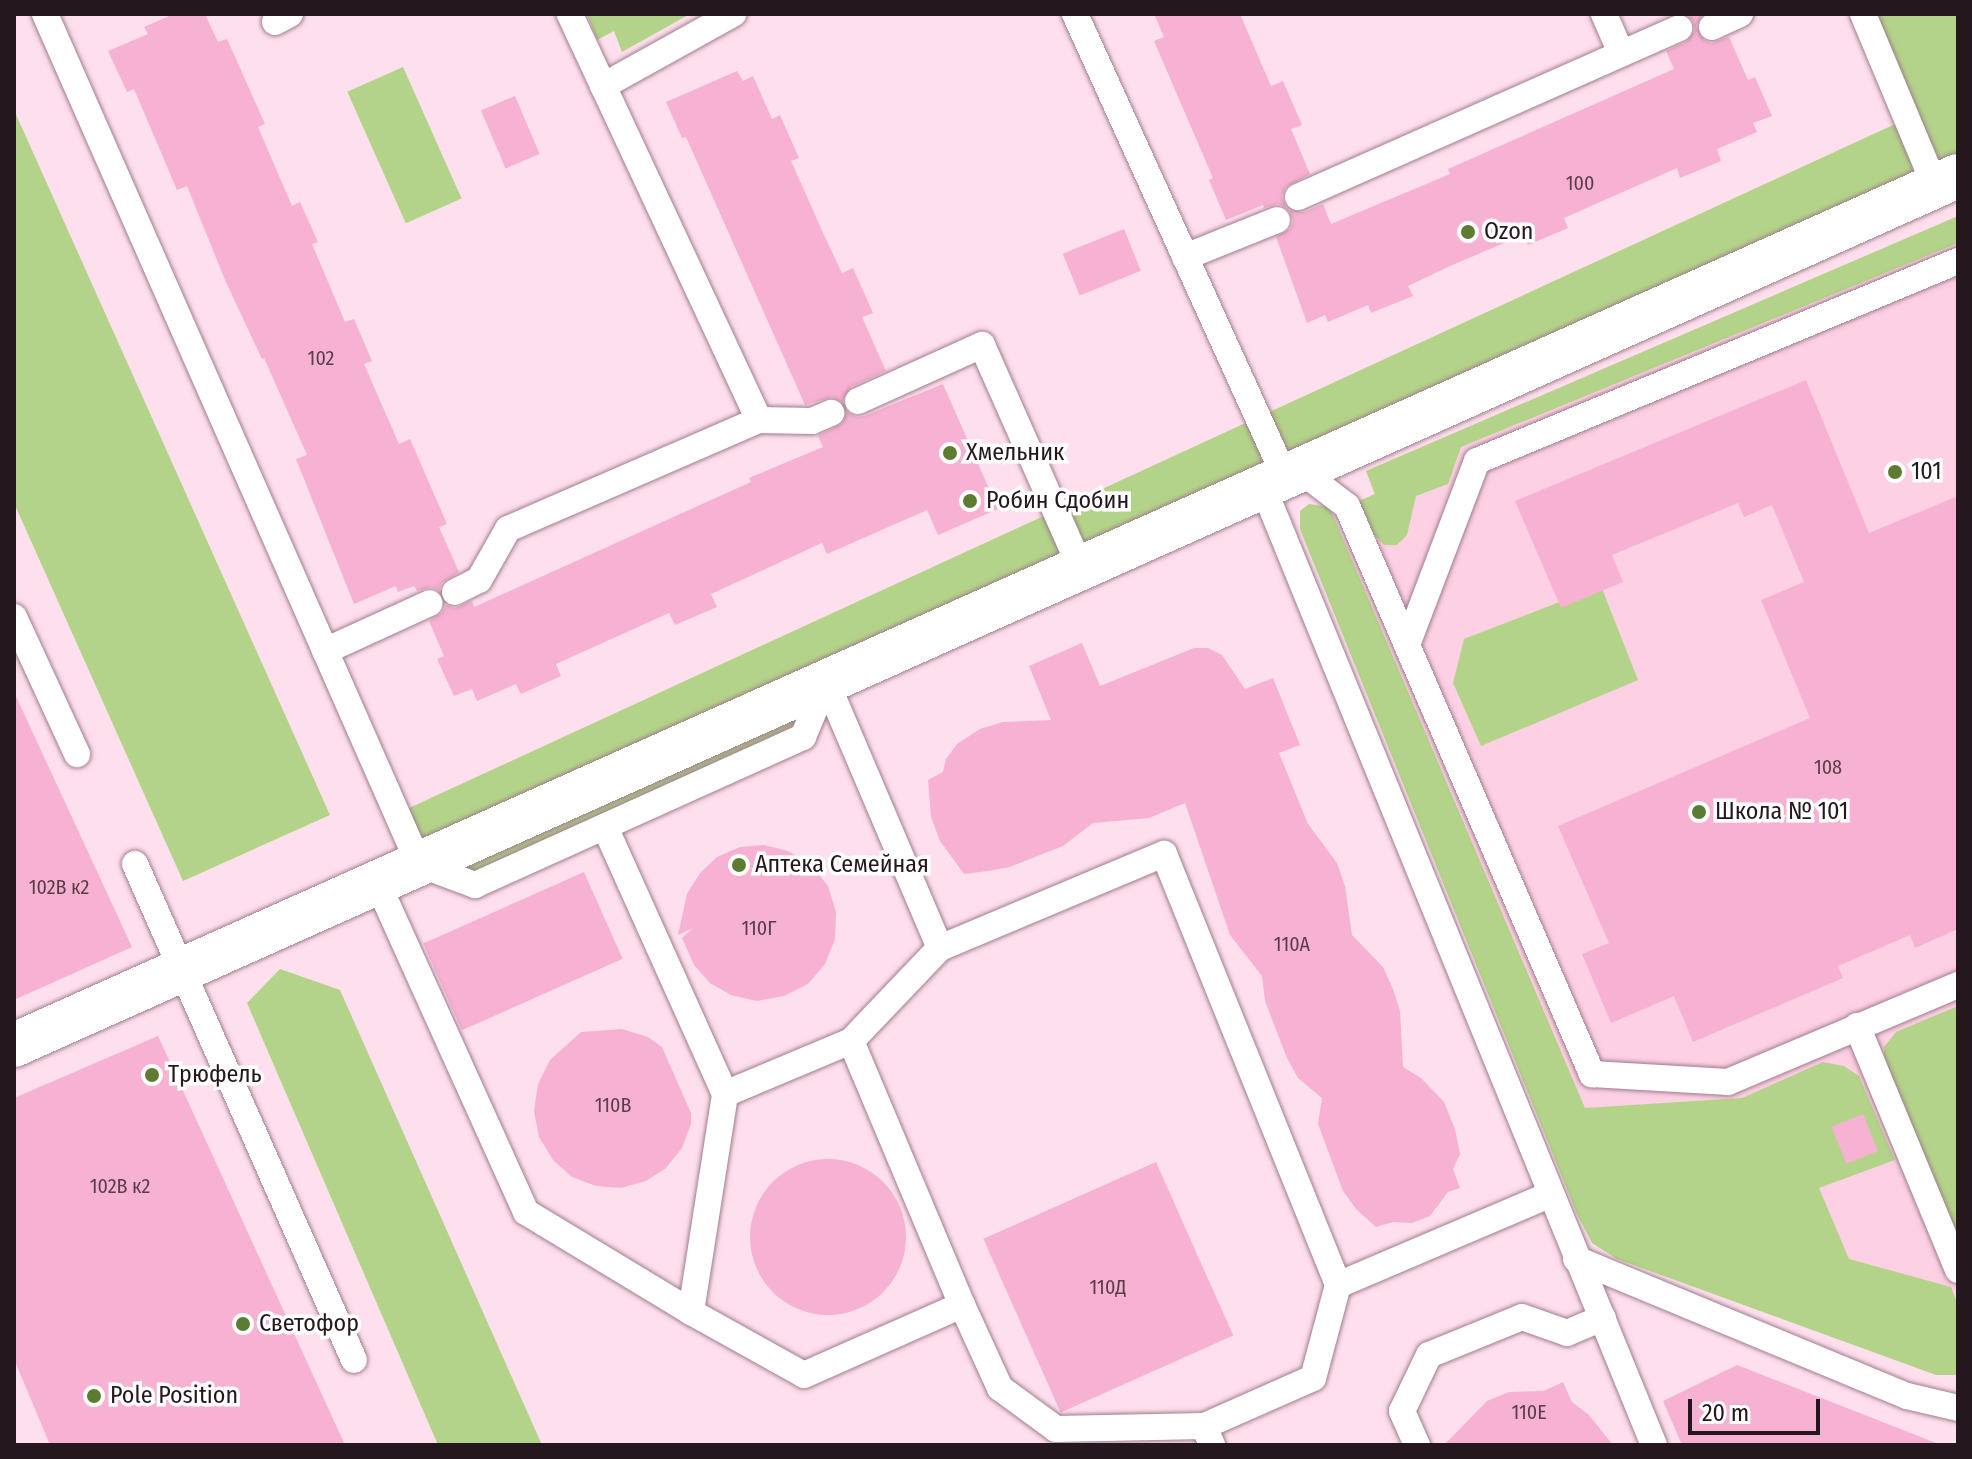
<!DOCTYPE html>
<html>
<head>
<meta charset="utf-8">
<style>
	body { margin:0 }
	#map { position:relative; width:1972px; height:1459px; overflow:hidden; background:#fedfed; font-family:"Fira Sans Condensed",sans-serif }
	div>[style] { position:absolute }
	.built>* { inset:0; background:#fdd0e4 }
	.green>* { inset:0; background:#b3d488; transform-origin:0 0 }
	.building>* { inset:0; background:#f7b1d2; transform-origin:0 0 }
	.round { border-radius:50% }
	.roads { filter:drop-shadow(0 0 2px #a07d8d) drop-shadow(0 0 2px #a07d8d) }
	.lane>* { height:26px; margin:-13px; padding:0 13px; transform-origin:13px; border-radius:13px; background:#fff }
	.street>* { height:44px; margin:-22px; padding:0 22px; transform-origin:22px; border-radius:22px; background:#fff }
	.dots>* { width:22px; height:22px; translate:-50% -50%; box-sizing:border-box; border:4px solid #fff; border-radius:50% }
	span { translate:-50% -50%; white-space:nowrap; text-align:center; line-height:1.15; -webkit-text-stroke:7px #fff; paint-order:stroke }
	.number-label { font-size:20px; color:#593e4a }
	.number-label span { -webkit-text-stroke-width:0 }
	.poi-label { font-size:24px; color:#24171d }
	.left { translate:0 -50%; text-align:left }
	.frame { position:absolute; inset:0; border:16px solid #24171d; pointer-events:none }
	.scale { position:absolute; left:1688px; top:1399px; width:132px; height:36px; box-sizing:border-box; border:4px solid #24171d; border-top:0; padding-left:10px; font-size:24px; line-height:28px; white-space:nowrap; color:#24171d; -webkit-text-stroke:6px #fff; paint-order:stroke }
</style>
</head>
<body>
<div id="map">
	<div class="built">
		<i style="clip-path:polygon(1958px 216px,1958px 1337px,1573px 1118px,1315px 521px,1374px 494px,1366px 471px)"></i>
	</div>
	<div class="green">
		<i style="clip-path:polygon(587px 14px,690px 14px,622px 52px,614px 31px,597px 40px)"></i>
		<i style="clip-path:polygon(1863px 14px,1958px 14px,1958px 176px,826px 681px,803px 737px,475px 885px,419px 864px,396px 814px,1906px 119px)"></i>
		<i style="left:403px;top:67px;width:144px;height:61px;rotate:66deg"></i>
		<i style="clip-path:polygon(14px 110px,330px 815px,183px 881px,14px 503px)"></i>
		<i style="clip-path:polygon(1958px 216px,1958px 243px,1461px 447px,1448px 484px,1416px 496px,1407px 535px,1397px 545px,1384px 545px,1367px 527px,1355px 503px,1375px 494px,1366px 471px)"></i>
		<i style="clip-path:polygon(1309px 504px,1329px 507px,1332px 513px,1585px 1108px,1742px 1098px,1823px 1062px,1844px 1066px,1859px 1076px,1895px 1160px,1819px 1188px,1849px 1259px,1951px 1287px,1958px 1305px,1958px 1375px,1936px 1375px,1617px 1259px,1592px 1243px,1577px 1214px,1300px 529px,1300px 511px)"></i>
		<i style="clip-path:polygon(1601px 586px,1638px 680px,1481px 746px,1453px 683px,1464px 639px)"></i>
		<i style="clip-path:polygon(280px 969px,340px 990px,542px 1445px,438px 1445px,247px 1003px)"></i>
		<i style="clip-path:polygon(1958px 1006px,1958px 1243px,1884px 1066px,1884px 1047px,1896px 1032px)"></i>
	</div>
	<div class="building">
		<i style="clip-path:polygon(174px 14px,205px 14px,218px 42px,227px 39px,265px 124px,258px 127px,292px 206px,300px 202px,318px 242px,312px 244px,345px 322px,354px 319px,372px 361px,364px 364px,399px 444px,410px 439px,447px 524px,439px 527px,459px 572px,442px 583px,439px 590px,431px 587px,417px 591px,414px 586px,398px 592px,396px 586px,354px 604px,296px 459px,307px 455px,264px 358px,262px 359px,225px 280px,187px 186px,177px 190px,134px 89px,127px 92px,108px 51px,148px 34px,144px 27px)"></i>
		<i style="clip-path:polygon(1154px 14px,1240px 14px,1271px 86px,1283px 81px,1302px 125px,1291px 129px,1310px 174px,1286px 187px,1282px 196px,1286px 207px,1278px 204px,1264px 208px,1263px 205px,1226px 220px,1209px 180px,1213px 178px,1154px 41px,1164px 37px)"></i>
		<i style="clip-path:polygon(1686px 14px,1703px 14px,1696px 26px,1704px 40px,1711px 43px,1729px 37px,1748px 80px,1755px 77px,1772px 116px,1753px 123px,1757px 132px,1717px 149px,1721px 161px,1680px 178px,1677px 168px,1564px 218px,1568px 228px,1528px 245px,1523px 235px,1450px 266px,1408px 286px,1413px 296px,1371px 313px,1368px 305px,1328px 322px,1325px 315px,1307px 323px,1276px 237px,1290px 229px,1293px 221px,1289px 210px,1304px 212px,1323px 204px,1331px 224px,1450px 174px,1448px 169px,1674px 69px,1666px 51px,1686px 42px,1695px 30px,1693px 21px)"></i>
		<i style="clip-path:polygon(737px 71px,743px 81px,753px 76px,772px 119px,780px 115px,799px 158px,791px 161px,824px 235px,842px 273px,853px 268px,873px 313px,862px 317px,886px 371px,851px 387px,842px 402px,832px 397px,805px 405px,686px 137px,682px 138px,666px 102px)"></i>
		<i style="left:515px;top:96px;width:63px;height:37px;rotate:67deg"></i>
		<i style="left:1124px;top:229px;width:45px;height:66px;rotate:68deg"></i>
		<i style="clip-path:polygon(1806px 380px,1869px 533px,1958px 496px,1958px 929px,1915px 948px,1910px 935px,1838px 966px,1843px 978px,1693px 1042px,1674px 996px,1611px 1023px,1582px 954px,1609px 943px,1558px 826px,1810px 718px,1761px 600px,1804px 582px,1772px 505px,1744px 517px,1738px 503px,1612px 555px,1623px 582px,1561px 608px,1515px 501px)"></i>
		<i style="clip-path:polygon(943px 384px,998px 509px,938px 535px,927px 510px,827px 554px,822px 543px,711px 594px,717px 607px,675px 625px,669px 613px,556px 664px,561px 676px,521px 694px,516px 684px,477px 701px,472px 689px,454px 696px,437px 659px,444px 656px,429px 621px,442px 613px,446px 605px,455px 608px,472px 601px,474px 607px,751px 482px,749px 478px,823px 447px,818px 436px,843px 423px,846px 412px,856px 417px,864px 416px)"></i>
		<i style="clip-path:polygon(1082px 643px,1100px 686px,1194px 648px,1208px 648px,1222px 655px,1245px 689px,1273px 678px,1300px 745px,1279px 753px,1308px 824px,1337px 863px,1345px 886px,1352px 935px,1383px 967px,1393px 989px,1400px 1011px,1403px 1067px,1421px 1078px,1444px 1102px,1455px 1129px,1460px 1154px,1453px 1169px,1460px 1188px,1448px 1192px,1430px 1216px,1412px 1223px,1393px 1222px,1376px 1227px,1356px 1209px,1343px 1191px,1318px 1124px,1322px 1098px,1298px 1078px,1287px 1058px,1265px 1001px,1262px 976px,1230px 935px,1185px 803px,1149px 818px,1093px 823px,1063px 846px,1010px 867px,988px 871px,964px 874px,940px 841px,931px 817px,928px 780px,943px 772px,946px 759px,957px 744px,980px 729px,1003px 722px,1051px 720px,1029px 666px)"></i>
		<i style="clip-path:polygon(14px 692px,132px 947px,14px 1000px)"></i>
		<i style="clip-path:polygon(764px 845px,788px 851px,811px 865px,828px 886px,836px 912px,835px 939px,825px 964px,808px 984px,784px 996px,757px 1001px,731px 995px,710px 983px,694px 965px,682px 938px,693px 928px,678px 935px,687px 894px,700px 873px,717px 857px,740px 847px)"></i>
		<i style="left:584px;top:872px;width:95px;height:176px;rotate:66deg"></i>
		<i style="clip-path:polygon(622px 1029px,648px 1037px,662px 1047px,691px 1113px,691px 1124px,682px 1148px,666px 1168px,646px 1181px,621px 1188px,596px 1186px,572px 1177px,553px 1160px,539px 1137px,534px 1111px,538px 1084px,550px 1060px,581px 1032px)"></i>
		<i style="clip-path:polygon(158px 1036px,345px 1445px,50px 1445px,14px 1359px,14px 1098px)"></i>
		<i style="left:1863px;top:1114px;width:40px;height:34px;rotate:68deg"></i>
		<i class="round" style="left:750px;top:1159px;width:156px;height:156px"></i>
		<i style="left:1156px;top:1162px;width:190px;height:189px;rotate:66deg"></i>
		<i style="clip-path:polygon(1737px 1365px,1936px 1443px,1936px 1445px,1682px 1445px,1663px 1401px)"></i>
		<i style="clip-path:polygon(1563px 1382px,1572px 1402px,1589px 1415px,1613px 1445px,1444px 1445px,1487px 1401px,1509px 1392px,1544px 1391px)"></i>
	</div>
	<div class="roads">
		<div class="lane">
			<i style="left:45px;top:14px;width:929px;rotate:66.25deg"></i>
			<i style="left:419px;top:864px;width:60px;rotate:20.6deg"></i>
			<i style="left:475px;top:885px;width:360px;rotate:-24.3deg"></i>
			<i style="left:803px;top:737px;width:60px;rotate:-67.3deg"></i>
			<i style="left:1075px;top:14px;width:508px;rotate:65.6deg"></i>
			<i style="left:1604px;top:14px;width:43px;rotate:66.4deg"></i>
			<i style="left:1863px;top:14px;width:186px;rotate:67.3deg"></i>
			<i style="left:275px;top:22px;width:17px;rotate:-28deg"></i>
			<i style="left:1712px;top:27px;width:31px;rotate:-25deg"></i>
			<i style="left:603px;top:86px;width:149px;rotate:-29deg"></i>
			<i style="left:1298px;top:197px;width:417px;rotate:-23.9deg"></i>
			<i style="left:1185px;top:257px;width:99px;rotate:-21.9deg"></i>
			<i style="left:858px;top:401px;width:136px;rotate:-24.3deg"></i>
			<i style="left:982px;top:345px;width:244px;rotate:66.1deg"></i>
			<i style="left:759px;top:420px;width:53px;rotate:1.1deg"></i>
			<i style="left:812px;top:421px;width:21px;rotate:-23deg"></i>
			<i style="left:1300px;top:470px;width:59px;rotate:37.5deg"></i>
			<i style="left:1347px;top:506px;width:619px;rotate:66.67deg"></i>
			<i style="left:1592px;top:1074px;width:136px;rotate:3.4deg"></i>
			<i style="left:1728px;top:1082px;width:250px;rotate:-22.9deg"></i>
			<i style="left:1263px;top:487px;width:1035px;rotate:67.8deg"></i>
			<i style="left:455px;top:592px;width:27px;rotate:-27deg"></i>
			<i style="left:479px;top:580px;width:59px;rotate:-60.4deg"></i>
			<i style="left:508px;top:529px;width:274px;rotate:-23.5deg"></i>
			<i style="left:759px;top:420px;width:448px;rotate:-115deg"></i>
			<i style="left:14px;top:617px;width:151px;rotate:65.3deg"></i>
			<i style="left:1407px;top:645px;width:197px;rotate:-69.2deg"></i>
			<i style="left:1477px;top:461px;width:521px;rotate:-22.58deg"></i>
			<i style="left:325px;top:651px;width:115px;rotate:-24.6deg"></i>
			<i style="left:826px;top:681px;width:290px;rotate:66.9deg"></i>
			<i style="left:940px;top:948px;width:243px;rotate:-22.8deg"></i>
			<i style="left:1164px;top:854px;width:465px;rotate:68deg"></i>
			<i style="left:1338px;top:1285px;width:96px;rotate:105deg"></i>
			<i style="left:1313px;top:1378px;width:119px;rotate:156.2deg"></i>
			<i style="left:1204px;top:1426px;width:21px;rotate:67deg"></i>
			<i style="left:605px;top:827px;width:293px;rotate:65.8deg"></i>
			<i style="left:725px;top:1094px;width:137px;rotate:-22.8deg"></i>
			<i style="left:851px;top:1041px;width:129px;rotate:-46.3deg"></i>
			<i style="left:135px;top:864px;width:542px;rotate:66.18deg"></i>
			<i style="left:377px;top:882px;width:362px;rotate:65.7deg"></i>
			<i style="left:526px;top:1212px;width:193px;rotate:31.2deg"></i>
			<i style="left:691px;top:1312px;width:129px;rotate:29.1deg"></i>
			<i style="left:804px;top:1375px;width:173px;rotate:-23.9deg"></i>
			<i style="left:962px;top:1305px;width:286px;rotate:-112.8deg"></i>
			<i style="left:1857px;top:1026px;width:264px;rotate:67.5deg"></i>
			<i style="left:1576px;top:1259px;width:358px;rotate:22.5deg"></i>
			<i style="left:1907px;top:1396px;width:52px;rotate:13.2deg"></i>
			<i style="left:1338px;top:1285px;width:232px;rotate:-23.1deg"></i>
			<i style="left:962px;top:1305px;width:91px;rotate:65.4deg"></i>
			<i style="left:1000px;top:1388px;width:69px;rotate:36.2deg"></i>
			<i style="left:1056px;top:1429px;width:148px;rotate:-1.2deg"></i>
			<i style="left:691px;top:1312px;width:221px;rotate:-81.1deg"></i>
			<i style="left:1417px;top:1445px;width:37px;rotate:-114deg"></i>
			<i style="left:1402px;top:1411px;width:62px;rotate:-64.3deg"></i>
			<i style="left:1429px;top:1355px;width:100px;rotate:-22.2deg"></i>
			<i style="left:1522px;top:1317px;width:48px;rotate:19.6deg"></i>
			<i style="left:1567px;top:1333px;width:39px;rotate:-23deg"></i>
		</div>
		<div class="street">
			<i style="left:14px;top:1045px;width:2129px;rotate:-24.09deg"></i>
		</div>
	</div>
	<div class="dots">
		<i style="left:1468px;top:232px;background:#5e7c31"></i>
		<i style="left:950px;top:453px;background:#5e7c31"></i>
		<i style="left:1895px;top:472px;background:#5e7c31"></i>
		<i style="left:970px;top:501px;background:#5e7c31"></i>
		<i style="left:1699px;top:812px;background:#5e7c31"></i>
		<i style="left:739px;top:865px;background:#5e7c31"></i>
		<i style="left:152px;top:1075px;background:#5e7c31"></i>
		<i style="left:243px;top:1324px;background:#5e7c31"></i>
		<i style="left:94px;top:1396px;background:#5e7c31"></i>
	</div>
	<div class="number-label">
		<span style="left:1580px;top:183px">100</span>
		<span style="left:321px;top:358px">102</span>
		<span style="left:1828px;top:767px">108</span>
		<span style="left:59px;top:887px">102В к2</span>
		<span style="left:759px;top:928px">110Г</span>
		<span style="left:1292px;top:944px">110А</span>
		<span style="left:613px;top:1105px">110В</span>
		<span style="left:120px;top:1186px">102В к2</span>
		<span style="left:1108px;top:1287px">110Д</span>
		<span style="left:1529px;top:1412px">110Е</span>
	</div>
	<div class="poi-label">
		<span class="left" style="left:1484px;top:232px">Ozon</span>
		<span class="left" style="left:966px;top:453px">Хмельник</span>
		<span class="left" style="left:1911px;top:472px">101</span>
		<span class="left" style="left:986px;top:501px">Робин Сдобин</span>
		<span class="left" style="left:1715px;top:812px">Школа № 101</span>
		<span class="left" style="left:755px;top:865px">Аптека Семейная</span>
		<span class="left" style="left:168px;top:1075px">Трюфель</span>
		<span class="left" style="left:259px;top:1324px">Светофор</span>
		<span class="left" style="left:110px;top:1396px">Pole Position</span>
	</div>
	<div class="frame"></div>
	<div class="scale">20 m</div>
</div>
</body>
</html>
